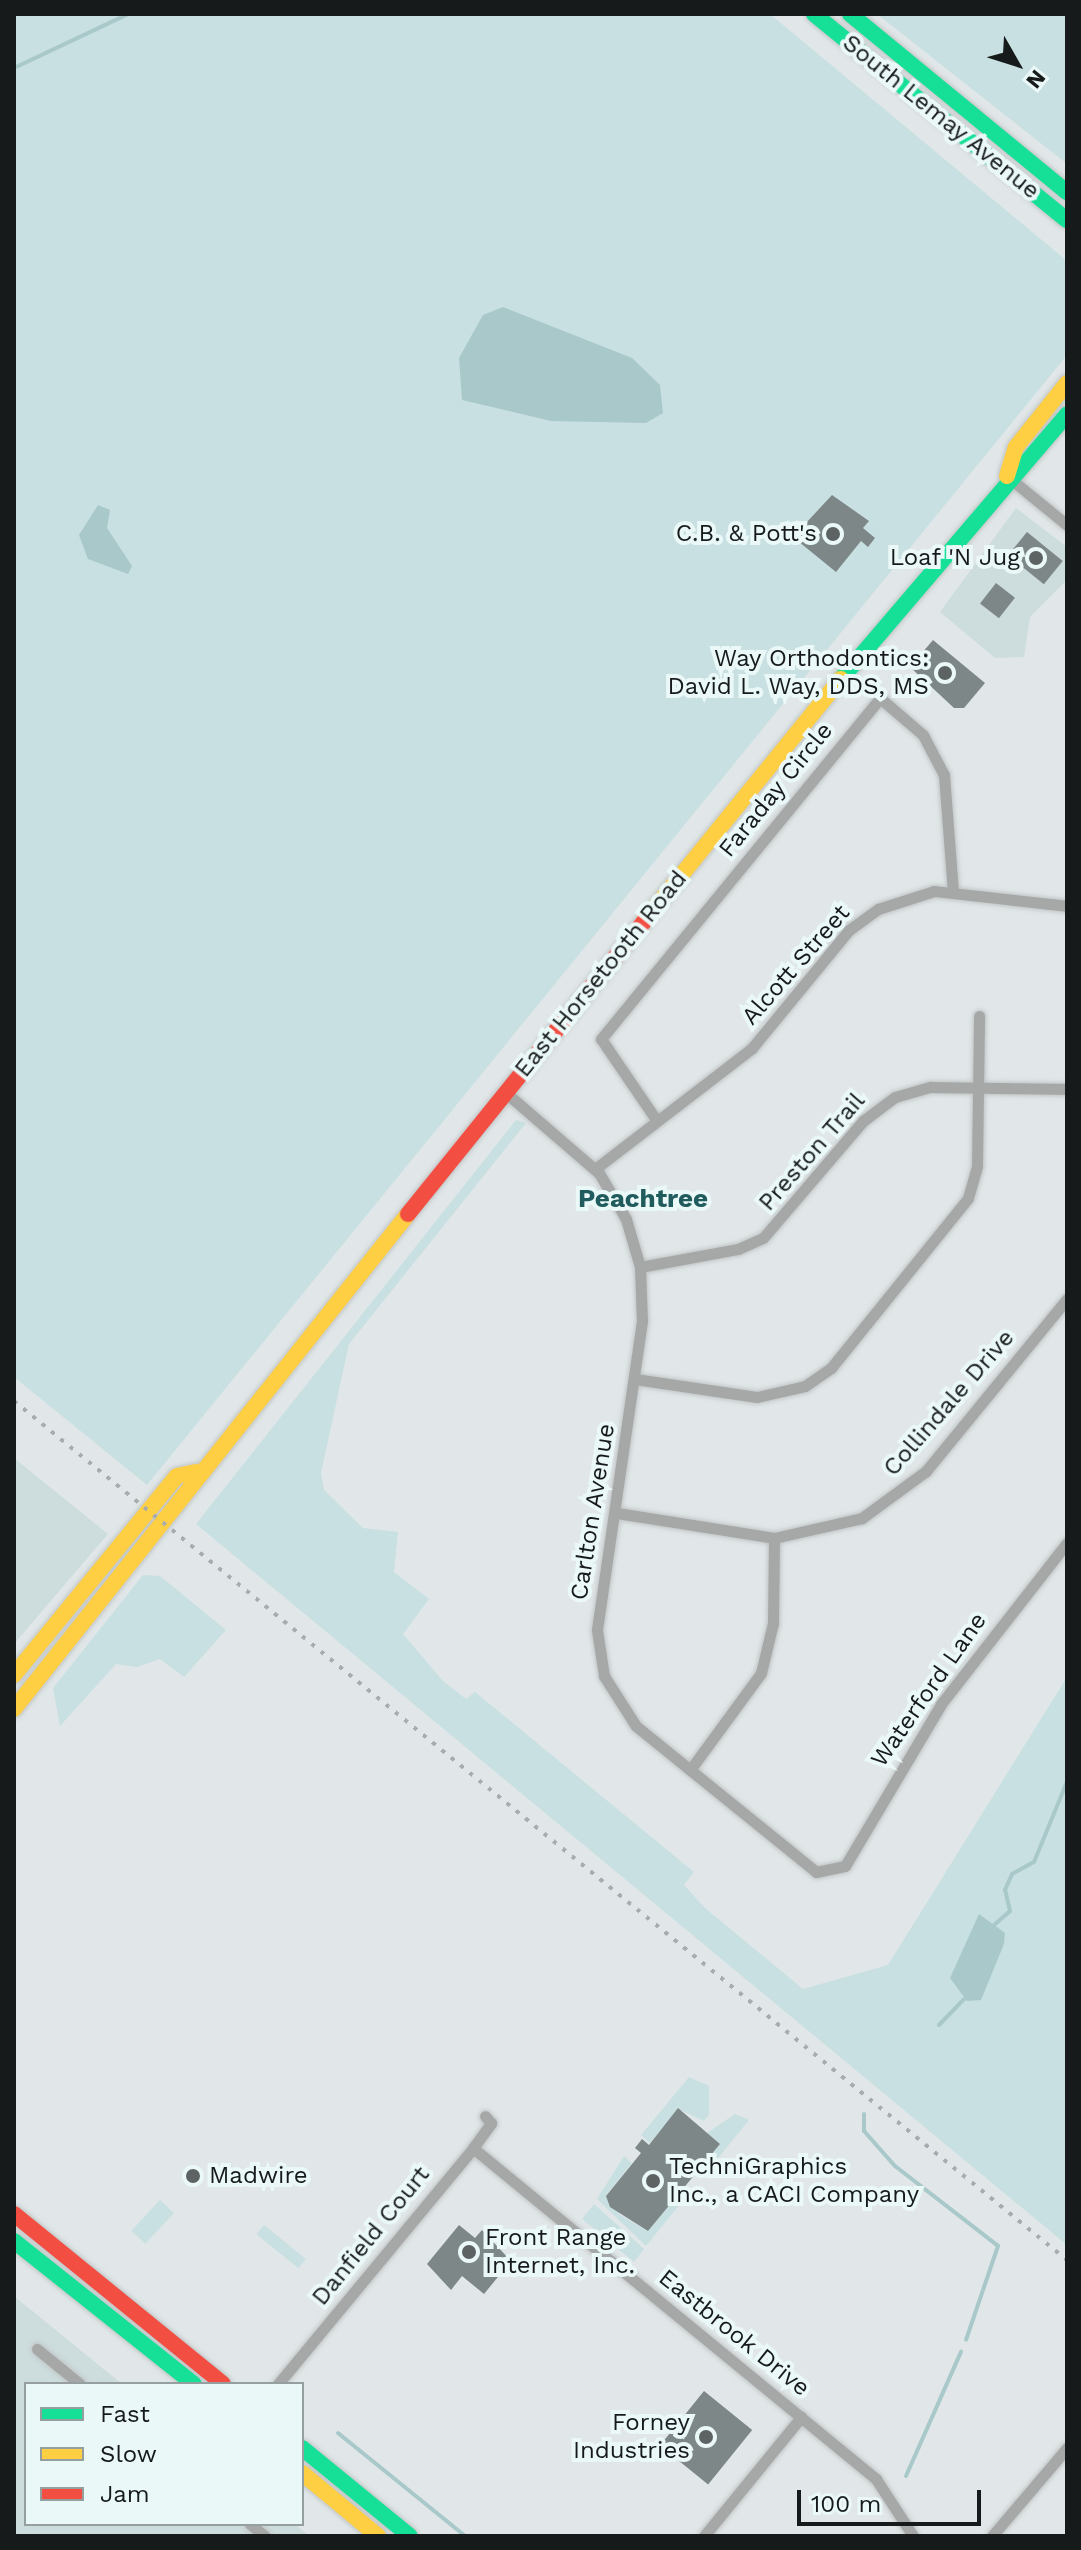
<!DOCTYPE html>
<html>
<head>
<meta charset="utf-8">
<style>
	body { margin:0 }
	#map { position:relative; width:1081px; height:2550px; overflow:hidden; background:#e1e7e8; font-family:"Work Sans",sans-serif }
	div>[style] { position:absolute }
	.built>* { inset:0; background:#cddcdd }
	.green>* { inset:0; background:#c8e0e1; transform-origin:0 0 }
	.water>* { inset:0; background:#a8c8c9 }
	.stream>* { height:4px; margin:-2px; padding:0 2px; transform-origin:2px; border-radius:2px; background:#a8c8c9 }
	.building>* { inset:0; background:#7d8788; transform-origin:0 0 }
	.roads { filter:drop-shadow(0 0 2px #c1c5c6) drop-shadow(0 0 2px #c1c5c6) }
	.street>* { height:11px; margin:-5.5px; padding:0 5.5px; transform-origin:5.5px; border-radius:5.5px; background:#a6a8a8 }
	.fast>* { height:16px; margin:-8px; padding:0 8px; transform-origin:8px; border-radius:8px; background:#16e098 }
	.slow>* { height:16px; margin:-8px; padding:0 8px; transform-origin:8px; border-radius:8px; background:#ffcf43 }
	.jam>* { height:16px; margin:-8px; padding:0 8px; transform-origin:8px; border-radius:8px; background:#f24e42 }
	.rail>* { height:4px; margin-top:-2px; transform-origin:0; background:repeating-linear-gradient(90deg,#a9acac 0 4px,transparent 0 12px) }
	.dots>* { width:22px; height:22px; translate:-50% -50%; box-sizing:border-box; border:4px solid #ebf8f8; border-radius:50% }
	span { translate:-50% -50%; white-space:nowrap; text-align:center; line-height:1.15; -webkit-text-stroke:8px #ebf8f8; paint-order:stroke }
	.street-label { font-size:24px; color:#161a1a }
	.poi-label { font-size:24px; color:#161a1a }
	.right { translate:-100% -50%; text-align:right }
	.left { translate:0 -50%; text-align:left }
	.neighbourhood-label { font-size:26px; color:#205b5d; font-weight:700 }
	.frame { position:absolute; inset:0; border:16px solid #161a1a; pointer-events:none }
	.legend { position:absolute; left:24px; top:2382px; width:280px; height:144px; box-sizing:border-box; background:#ebf8f8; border:2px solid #969f9f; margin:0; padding:10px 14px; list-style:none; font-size:24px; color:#161a1a }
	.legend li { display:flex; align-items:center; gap:16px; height:40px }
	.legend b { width:40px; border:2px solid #969f9f }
	.north { position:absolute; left:977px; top:24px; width:80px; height:80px; -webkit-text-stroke:6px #ebf8f8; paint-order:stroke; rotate:129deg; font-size:22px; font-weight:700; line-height:32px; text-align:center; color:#161a1a }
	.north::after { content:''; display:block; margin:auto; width:28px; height:36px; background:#161a1a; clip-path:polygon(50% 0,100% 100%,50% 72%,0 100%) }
	.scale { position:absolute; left:797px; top:2490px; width:184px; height:36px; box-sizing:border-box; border:4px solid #161a1a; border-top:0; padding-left:10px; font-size:24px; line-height:28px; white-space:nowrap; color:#161a1a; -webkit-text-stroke:6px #ebf8f8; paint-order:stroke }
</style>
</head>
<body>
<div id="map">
	<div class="built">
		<i style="clip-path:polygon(1016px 508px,1067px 547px,1067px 580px,1030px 617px,1024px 657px,995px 658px,940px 612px)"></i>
		<i style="clip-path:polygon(14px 1458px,108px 1534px,14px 1644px)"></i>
		<i style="clip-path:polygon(14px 2296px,122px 2384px,26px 2384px,26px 2524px,295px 2524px,309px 2536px,14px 2536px)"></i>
	</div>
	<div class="green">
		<i style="clip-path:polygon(14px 14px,770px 14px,1067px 261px,1067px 355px,147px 1485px,14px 1377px)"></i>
		<i style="clip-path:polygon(877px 14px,1067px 14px,1067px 164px)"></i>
		<i style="clip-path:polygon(516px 1120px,526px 1123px,349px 1344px,321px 1473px,324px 1490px,363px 1528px,398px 1532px,394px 1572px,429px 1599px,403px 1634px,443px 1681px,466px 1699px,475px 1692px,694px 1872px,684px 1885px,705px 1908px,803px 1989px,888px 1965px,1067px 1677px,1067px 2245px,196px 1524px)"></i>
		<i style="clip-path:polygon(143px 1575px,160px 1576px,226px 1630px,184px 1677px,160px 1659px,137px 1667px,116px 1664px,60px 1726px,53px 1688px)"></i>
		<i style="clip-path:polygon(689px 2077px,709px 2086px,709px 2115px,704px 2121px,678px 2109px,650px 2143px,641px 2135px)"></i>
		<i style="clip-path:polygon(735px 2114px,749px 2120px,706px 2173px,700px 2168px,720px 2144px,707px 2133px)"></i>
		<i style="clip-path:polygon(624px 2156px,632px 2163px,606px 2195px,620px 2215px,648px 2231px,679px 2194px,685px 2198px,646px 2246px,597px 2199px)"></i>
		<i style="left:160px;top:2200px;width:19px;height:42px;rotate:43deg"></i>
		<i style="clip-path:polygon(594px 2204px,644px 2249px,634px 2262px,582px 2219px)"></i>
		<i style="left:264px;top:2225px;width:54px;height:12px;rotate:39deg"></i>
	</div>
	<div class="water">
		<i style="clip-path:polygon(503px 307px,632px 358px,660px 385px,663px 413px,646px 423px,551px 421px,462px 400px,459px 358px,483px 315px)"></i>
		<i style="clip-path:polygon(98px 505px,110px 510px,107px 528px,132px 566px,128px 574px,88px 559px,79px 535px)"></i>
		<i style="clip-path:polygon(979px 1914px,1005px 1933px,1004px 1944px,981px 2000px,967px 2001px,950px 1978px)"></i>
	</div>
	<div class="stream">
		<i style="left:14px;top:68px;width:126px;rotate:-25.3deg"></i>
		<i style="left:994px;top:1925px;width:21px;rotate:-41deg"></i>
		<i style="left:1010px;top:1911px;width:22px;rotate:-103deg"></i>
		<i style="left:1005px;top:1890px;width:17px;rotate:-66deg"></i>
		<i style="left:1012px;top:1874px;width:25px;rotate:-29deg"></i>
		<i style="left:1034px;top:1862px;width:87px;rotate:-67.6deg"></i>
		<i style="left:939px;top:2025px;width:36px;rotate:-46deg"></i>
		<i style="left:864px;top:2114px;width:17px;rotate:90deg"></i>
		<i style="left:864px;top:2131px;width:47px;rotate:48.5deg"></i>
		<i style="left:895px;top:2166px;width:130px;rotate:37.8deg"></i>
		<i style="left:998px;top:2246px;width:99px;rotate:108.8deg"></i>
		<i style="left:338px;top:2433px;width:164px;rotate:39deg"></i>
		<i style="left:906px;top:2476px;width:136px;rotate:-66.1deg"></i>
	</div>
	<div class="building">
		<i style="clip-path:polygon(832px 495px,869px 521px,863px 528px,875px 538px,868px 547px,861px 541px,836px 572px,793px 537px)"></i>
		<i style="left:1027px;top:532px;width:46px;height:30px;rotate:39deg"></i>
		<i style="left:996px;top:583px;width:24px;height:26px;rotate:38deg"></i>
		<i style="clip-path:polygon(933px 640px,985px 683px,964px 708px,954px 708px,910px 667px)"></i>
		<i style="clip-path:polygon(678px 2108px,720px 2144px,648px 2231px,610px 2207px,606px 2196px,641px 2153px,635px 2148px,642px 2139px,649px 2145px)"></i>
		<i style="clip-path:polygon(459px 2225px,475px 2238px,482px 2230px,511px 2261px,484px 2294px,462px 2276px,451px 2290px,427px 2264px)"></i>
		<i style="left:704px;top:2391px;width:62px;height:70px;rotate:39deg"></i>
	</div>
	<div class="roads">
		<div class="street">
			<i style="left:1007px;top:476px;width:77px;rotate:39.2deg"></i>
			<i style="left:505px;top:1092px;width:124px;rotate:40.8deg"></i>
			<i style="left:599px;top:1173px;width:53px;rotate:59.6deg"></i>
			<i style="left:626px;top:1219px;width:50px;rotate:73.7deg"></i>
			<i style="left:640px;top:1267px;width:54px;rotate:87.9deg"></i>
			<i style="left:642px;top:1321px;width:312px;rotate:98.3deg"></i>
			<i style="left:597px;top:1630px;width:47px;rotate:81.3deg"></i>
			<i style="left:604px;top:1676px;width:59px;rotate:57.4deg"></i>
			<i style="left:636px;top:1726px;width:232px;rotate:39deg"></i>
			<i style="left:816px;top:1872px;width:30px;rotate:-12deg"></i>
			<i style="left:845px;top:1866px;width:188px;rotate:-59.3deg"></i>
			<i style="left:941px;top:1704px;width:204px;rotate:-52deg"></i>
			<i style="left:657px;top:1121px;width:99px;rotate:-124.3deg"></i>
			<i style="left:601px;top:1039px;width:441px;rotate:-50.7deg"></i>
			<i style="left:880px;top:698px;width:57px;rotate:40.7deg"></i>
			<i style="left:923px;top:735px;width:45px;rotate:62.3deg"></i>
			<i style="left:944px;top:775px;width:116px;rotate:85.6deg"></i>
			<i style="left:595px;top:1169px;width:198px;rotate:-37.6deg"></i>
			<i style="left:752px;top:1048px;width:153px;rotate:-50.6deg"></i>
			<i style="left:849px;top:930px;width:36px;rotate:-36deg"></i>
			<i style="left:878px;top:909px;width:59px;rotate:-17.8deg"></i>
			<i style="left:934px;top:891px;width:134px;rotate:6.4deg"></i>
			<i style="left:640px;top:1267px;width:100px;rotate:-10.4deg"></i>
			<i style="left:738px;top:1249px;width:27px;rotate:-24deg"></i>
			<i style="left:763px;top:1238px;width:154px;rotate:-49.5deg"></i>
			<i style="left:863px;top:1121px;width:40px;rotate:-37deg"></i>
			<i style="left:895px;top:1097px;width:37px;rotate:-16deg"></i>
			<i style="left:931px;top:1087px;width:136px;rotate:0.8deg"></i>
			<i style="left:635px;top:1379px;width:123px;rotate:8.4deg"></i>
			<i style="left:757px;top:1397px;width:49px;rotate:-12.9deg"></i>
			<i style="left:805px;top:1386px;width:32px;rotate:-35deg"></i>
			<i style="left:831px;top:1368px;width:218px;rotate:-51.1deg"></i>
			<i style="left:968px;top:1198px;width:33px;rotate:-74deg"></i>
			<i style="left:977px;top:1166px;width:150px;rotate:-89.2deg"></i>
			<i style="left:617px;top:1513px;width:159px;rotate:9deg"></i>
			<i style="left:774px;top:1538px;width:90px;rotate:-12.8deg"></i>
			<i style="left:862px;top:1518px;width:79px;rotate:-36.3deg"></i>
			<i style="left:926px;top:1471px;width:222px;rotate:-50.7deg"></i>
			<i style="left:690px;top:1770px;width:120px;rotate:-53.8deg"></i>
			<i style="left:761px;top:1673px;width:51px;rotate:-76.5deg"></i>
			<i style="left:773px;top:1623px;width:85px;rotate:-89.3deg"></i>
			<i style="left:473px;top:2148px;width:522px;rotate:39.4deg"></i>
			<i style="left:876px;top:2479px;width:68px;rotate:57deg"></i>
			<i style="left:37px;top:2349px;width:55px;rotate:39.1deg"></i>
			<i style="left:278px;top:2384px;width:306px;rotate:-50.4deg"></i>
			<i style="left:473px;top:2148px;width:31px;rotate:-54deg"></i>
			<i style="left:491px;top:2123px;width:9px;rotate:-131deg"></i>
			<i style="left:250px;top:2524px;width:19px;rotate:39deg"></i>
			<i style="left:704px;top:2536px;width:154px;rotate:-50.8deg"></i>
			<i style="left:992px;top:2536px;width:116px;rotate:-49.6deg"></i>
		</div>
		<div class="fast">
			<i style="left:814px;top:14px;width:326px;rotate:39.2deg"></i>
			<i style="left:850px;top:14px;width:281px;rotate:39.4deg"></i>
			<i style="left:841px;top:679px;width:348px;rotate:-49.5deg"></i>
			<i style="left:14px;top:2241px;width:230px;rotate:38.5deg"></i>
			<i style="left:302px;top:2448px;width:139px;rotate:39.2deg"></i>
		</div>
		<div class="slow">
			<i style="left:1007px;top:476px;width:30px;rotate:-73deg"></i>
			<i style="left:1016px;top:447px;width:82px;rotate:-51.4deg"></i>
			<i style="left:644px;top:921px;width:312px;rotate:-50.9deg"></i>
			<i style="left:14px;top:1675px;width:257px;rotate:-50.7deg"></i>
			<i style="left:177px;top:1476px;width:19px;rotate:-12deg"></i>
			<i style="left:14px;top:1709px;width:633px;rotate:-51.48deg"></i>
			<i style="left:302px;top:2473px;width:99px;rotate:39.7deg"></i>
		</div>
		<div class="jam">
			<i style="left:408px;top:1214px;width:376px;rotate:-51.1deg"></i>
			<i style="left:14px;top:2214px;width:269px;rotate:39.1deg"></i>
		</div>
	</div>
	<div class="rail">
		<i style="left:14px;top:1401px;width:1359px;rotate:39.21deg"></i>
	</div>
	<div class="dots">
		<i style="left:833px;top:534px;background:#5d6262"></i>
		<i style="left:1036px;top:558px;background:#5d6262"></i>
		<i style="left:945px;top:673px;background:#5d6262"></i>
		<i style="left:193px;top:2176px;background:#5d6262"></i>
		<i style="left:653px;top:2181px;background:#5d6262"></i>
		<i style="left:469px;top:2252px;background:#5d6262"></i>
		<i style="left:706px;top:2437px;background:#5d6262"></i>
	</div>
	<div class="street-label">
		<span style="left:941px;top:117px;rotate:39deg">South Lemay Avenue</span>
		<span style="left:776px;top:790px;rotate:-51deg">Faraday Circle</span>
		<span style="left:796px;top:965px;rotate:-49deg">Alcott Street</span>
		<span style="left:601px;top:974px;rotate:-51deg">East Horsetooth Road</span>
		<span style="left:812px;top:1152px;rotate:-49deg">Preston Trail</span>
		<span style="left:949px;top:1403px;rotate:-49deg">Collindale Drive</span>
		<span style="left:593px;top:1512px;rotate:-81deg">Carlton Avenue</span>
		<span style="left:929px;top:1690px;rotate:-55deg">Waterford Lane</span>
		<span style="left:371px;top:2236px;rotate:-51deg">Danfield Court</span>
		<span style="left:734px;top:2333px;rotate:39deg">Eastbrook Drive</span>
	</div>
	<div class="poi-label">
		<span class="right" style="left:817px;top:534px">C.B. &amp; Pott's</span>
		<span class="right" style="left:1020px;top:558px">Loaf 'N Jug</span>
		<span class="right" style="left:929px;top:673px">Way Orthodontics:<br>David L. Way, DDS, MS</span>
		<span class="left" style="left:669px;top:2181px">TechniGraphics<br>Inc., a CACI Company</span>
		<span class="left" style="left:209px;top:2176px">Madwire</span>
		<span class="left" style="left:485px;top:2252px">Front Range<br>Internet, Inc.</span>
		<span class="right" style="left:690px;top:2437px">Forney<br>Industries</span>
	</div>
	<div class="neighbourhood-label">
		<span style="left:643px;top:1199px">Peachtree</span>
	</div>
	<div class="frame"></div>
	<ul class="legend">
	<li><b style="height:10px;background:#16e098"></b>Fast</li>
	<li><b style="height:10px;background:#ffcf43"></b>Slow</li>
	<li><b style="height:10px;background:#f24e42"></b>Jam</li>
	</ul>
	<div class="north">N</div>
	<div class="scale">100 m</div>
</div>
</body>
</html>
